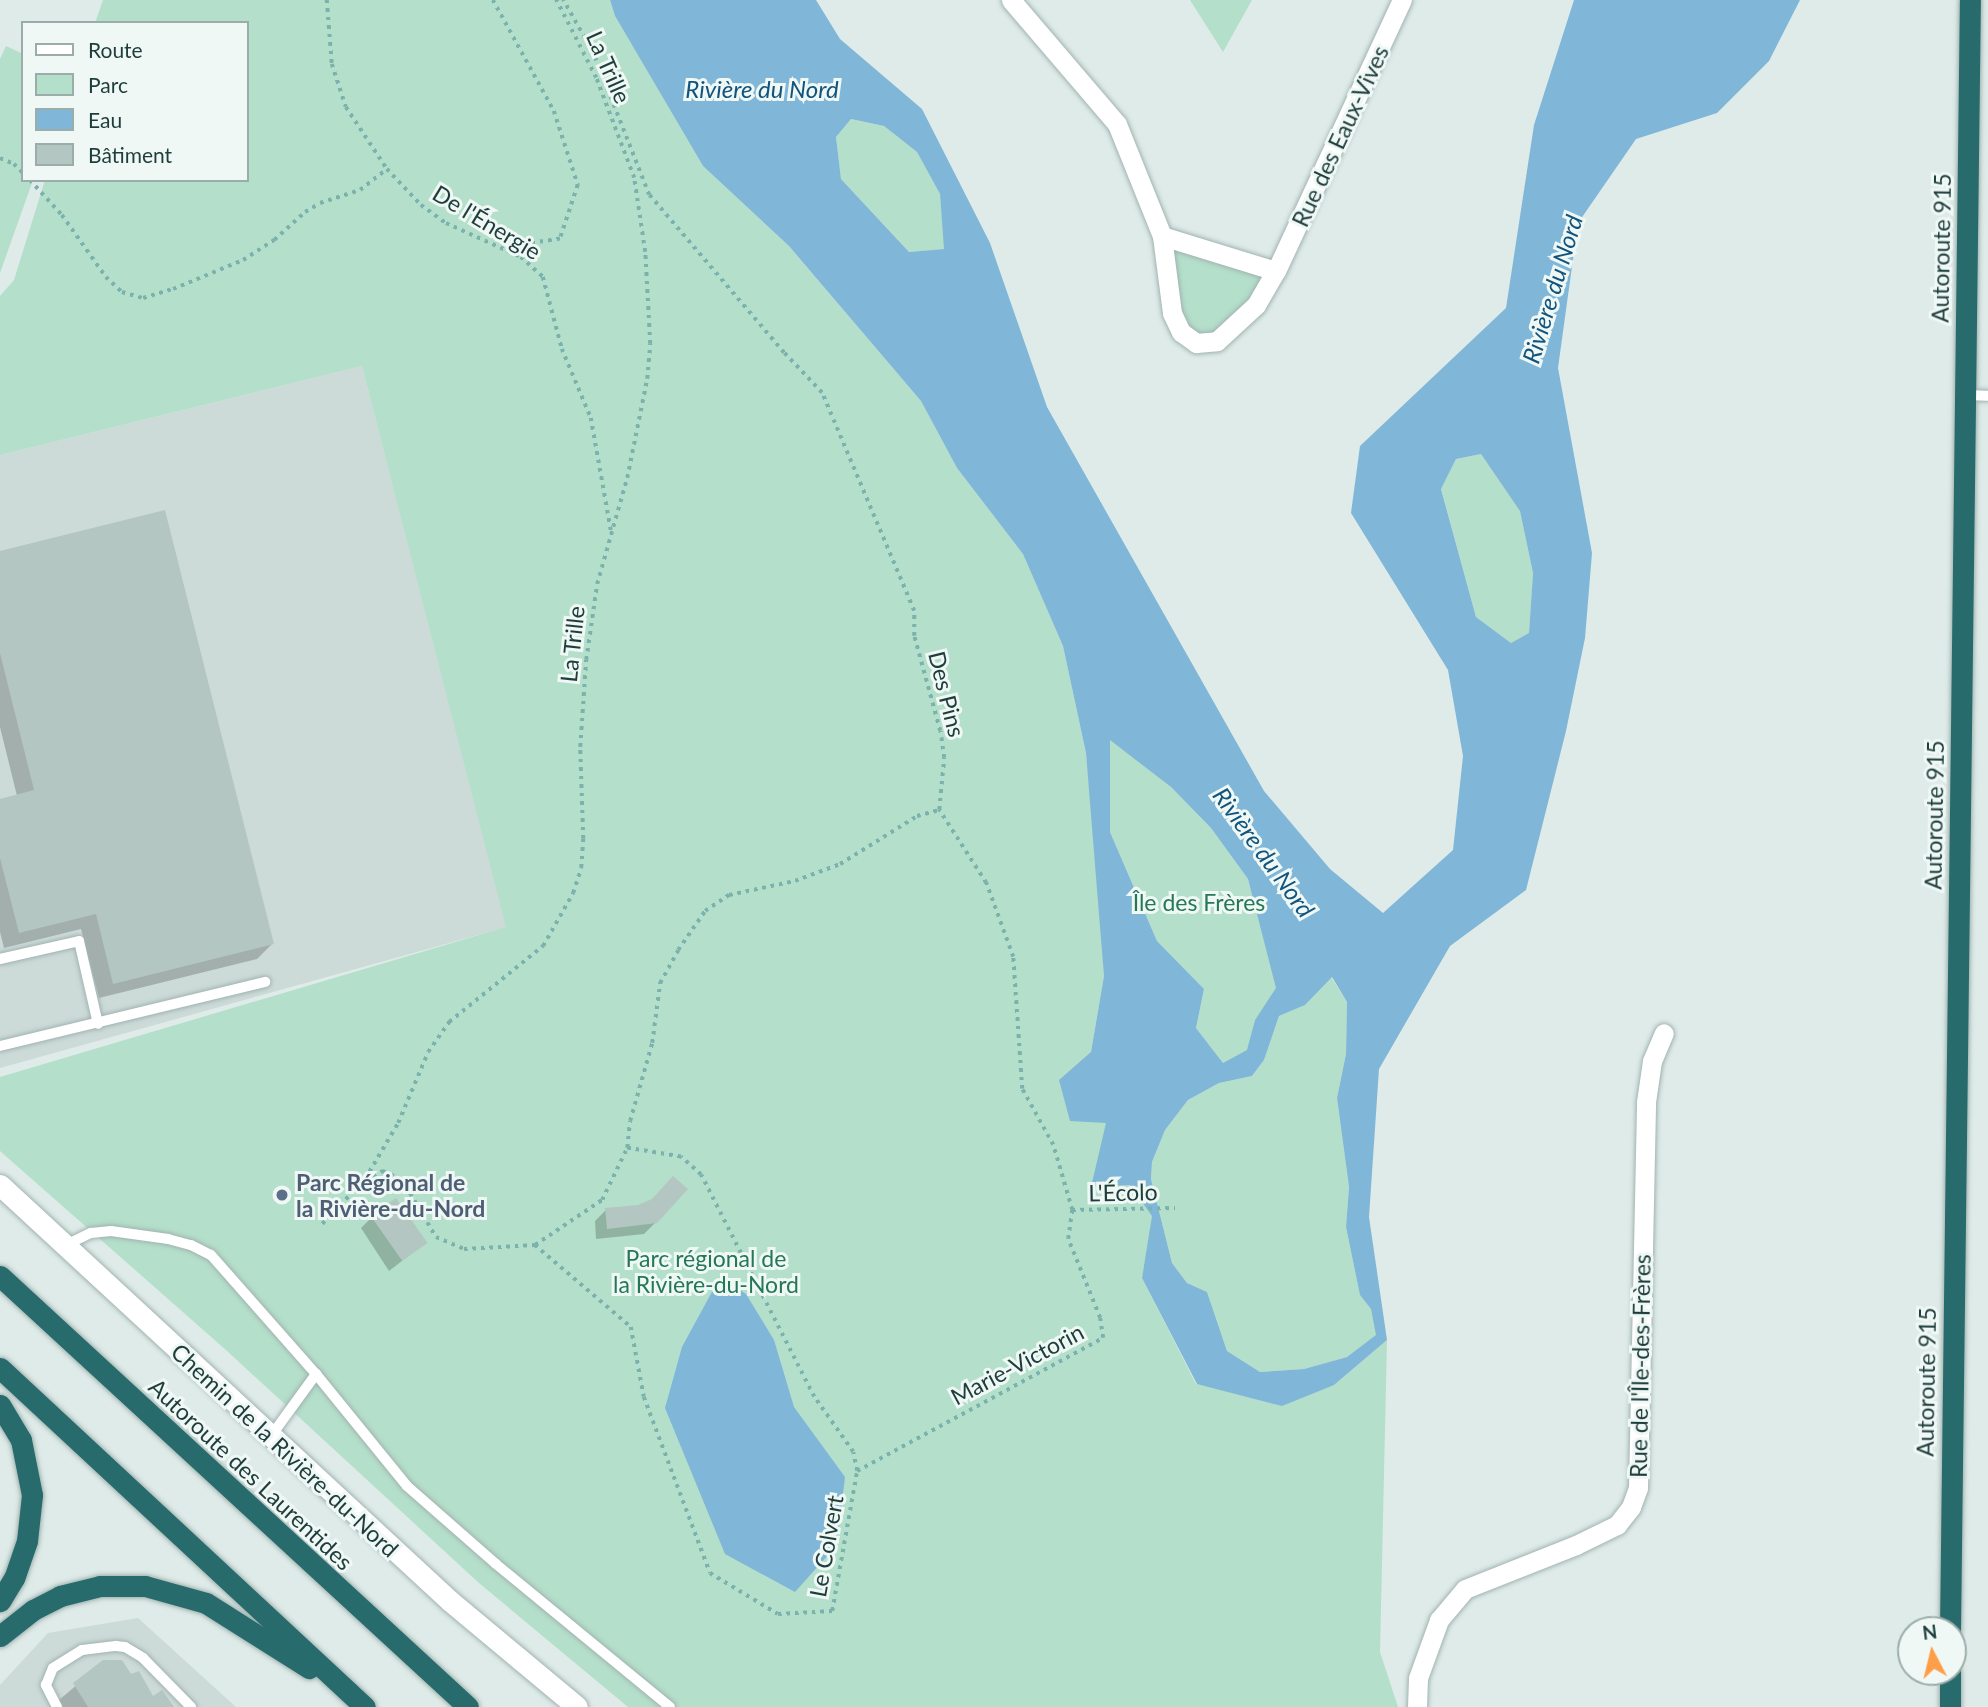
<!DOCTYPE html>
<html>
<head>
<meta charset="utf-8">
<style>
	body { margin:0 }
	#map { position:relative; width:1988px; height:1707px; overflow:hidden; background:#deebe8; font-family:Lato,sans-serif }
	div>[style] { position:absolute }
	.built>* { inset:0; background:#ccdbd8 }
	.green>* { inset:0; background:#b4dfca }
	.water>* { inset:0; background:#80b6d7 }
	.shadow>* { inset:0; background:#0003 }
	.building>* { inset:0; background:#b3c6c2; transform-origin:0 0 }
	.path>* { height:3.5px; margin-top:-1.75px; transform-origin:0; background:repeating-linear-gradient(90deg,#7bb2ad 0 3.5px,transparent 0 8.5px) }
	.roads { filter:drop-shadow(0 0 2px #a1b3b1) drop-shadow(0 0 2px #a1b3b1) }
	.service>* { height:10px; margin:-5px; padding:0 5px; transform-origin:5px; border-radius:5px; background:#fff }
	.minor>* { height:19px; margin:-9.5px; padding:0 9.5px; transform-origin:9.5px; border-radius:9.5px; background:#fff }
	.tertiary>* { height:21px; margin:-10.5px; padding:0 10.5px; transform-origin:10.5px; border-radius:10.5px; background:#fff }
	.motorway>* { height:21px; margin:-10.5px; padding:0 10.5px; transform-origin:10.5px; border-radius:10.5px; background:#276b6c }
	.dots>* { width:19px; height:19px; translate:-50% -50%; box-sizing:border-box; border:4px solid #eff8f5; border-radius:50% }
	span { translate:-50% -50%; white-space:nowrap; text-align:center; line-height:1.15; -webkit-text-stroke:6px #eff8f5; paint-order:stroke }
	.street-label { font-size:23px; color:#1e3d3b }
	.park-label { font-size:23px; color:#247857 }
	.service-label { font-size:23px; color:#4e5e75; font-weight:700 }
	.left { translate:0 -50%; text-align:left }
	.water-label { font-size:24px; color:#12547e; font-style:italic }
	.legend { position:absolute; left:21px; top:21px; width:228px; height:161px; box-sizing:border-box; background:#eff8f5; border:2px solid #9badab; margin:0; padding:9px 12px; list-style:none; font-size:21px; color:#1e3d3b }
	.legend li { display:flex; align-items:center; gap:14px; height:35px }
	.legend b { width:35px; border:2px solid #9badab }
	.north { position:absolute; left:1897px; top:1616px; width:70px; height:70px; box-sizing:border-box; background:#eff8f5; border:2px solid #9badab; border-radius:50%; rotate:353deg; font-size:19px; font-weight:700; line-height:28px; text-align:center; color:#1e3d3b }
	.north::after { content:''; display:block; margin:auto; width:24px; height:32px; background:#ff9e49; clip-path:polygon(50% 0,100% 100%,50% 72%,0 100%) }
</style>
</head>
<body>
<div id="map">
	<div class="built">
		<i style="clip-path:polygon(362px 366px,507px 927px,0 1068px,0 455px)"></i>
		<i style="clip-path:polygon(138px 1618px,236px 1707px,0 1707px,0 1685px,48px 1633px)"></i>
	</div>
	<div class="green">
		<i style="clip-path:polygon(103px 0,610px 0,615px 16px,703px 166px,789px 246px,921px 401px,957px 468px,1023px 554px,1063px 646px,1086px 753px,1101px 913px,1104px 976px,1091px 1052px,1106px 1123px,1130px 1185px,1153px 1216px,1142px 1278px,1196px 1384px,1334px 1385px,1387px 1340px,1380px 1652px,1398px 1707px,628px 1707px,479px 1583px,226px 1350px,0 1151px,0 1077px,506px 927px,362px 366px,0 455px,0 296px,14px 280px,45px 180px,247px 180px,247px 23px,95px 23px)"></i>
		<i style="clip-path:polygon(1190px 0,1252px 0,1223px 52px)"></i>
		<i style="clip-path:polygon(6px 46px,23px 54px,23px 180px,33px 180px,0 273px,0 59px)"></i>
		<i style="clip-path:polygon(851px 119px,884px 126px,917px 152px,940px 194px,945px 249px,909px 252px,841px 179px,836px 137px)"></i>
		<i style="clip-path:polygon(1162px 236px,1276px 271px,1217px 341px,1181px 332px)"></i>
		<i style="clip-path:polygon(1481px 454px,1520px 510px,1533px 573px,1529px 634px,1511px 643px,1476px 617px,1441px 488px,1456px 459px)"></i>
		<i style="clip-path:polygon(1110px 739px,1171px 787px,1211px 828px,1248px 879px,1277px 988px,1255px 1020px,1248px 1050px,1223px 1063px,1196px 1028px,1204px 989px,1157px 941px,1110px 832px)"></i>
		<i style="clip-path:polygon(1331px 977px,1347px 1002px,1346px 1054px,1337px 1098px,1349px 1187px,1346px 1227px,1360px 1294px,1371px 1309px,1377px 1335px,1347px 1357px,1304px 1369px,1260px 1372px,1227px 1351px,1207px 1292px,1187px 1283px,1172px 1263px,1151px 1179px,1152px 1162px,1165px 1130px,1188px 1100px,1219px 1083px,1252px 1076px,1264px 1060px,1279px 1016px,1305px 1005px)"></i>
	</div>
	<div class="water">
		<i style="clip-path:polygon(evenodd,610px 0,816px 0,840px 39px,922px 109px,990px 243px,1047px 407px,1264px 791px,1330px 869px,1383px 913px,1453px 850px,1463px 756px,1448px 670px,1351px 513px,1360px 446px,1506px 308px,1534px 125px,1574px 0,1800px 0,1769px 61px,1717px 113px,1636px 139px,1578px 223px,1558px 368px,1592px 553px,1585px 638px,1566px 731px,1526px 890px,1450px 946px,1379px 1069px,1369px 1217px,1387px 1340px,1334px 1385px,1282px 1406px,1197px 1384px,1142px 1278px,1152px 1216px,1130px 1185px,1091px 1187px,1106px 1123px,1070px 1121px,1059px 1080px,1091px 1052px,1104px 976px,1086px 753px,1063px 646px,1023px 554px,957px 468px,921px 401px,789px 246px,703px 166px,615px 16px,610px 0,851px 119px,884px 126px,917px 152px,940px 194px,944px 249px,909px 252px,841px 179px,836px 137px,851px 119px,610px 0,1481px 454px,1520px 511px,1533px 573px,1529px 633px,1511px 643px,1476px 617px,1441px 489px,1456px 459px,1481px 454px,610px 0,1110px 740px,1171px 787px,1211px 828px,1248px 879px,1276px 988px,1255px 1020px,1247px 1050px,1223px 1063px,1196px 1028px,1204px 989px,1157px 941px,1110px 832px,1110px 740px,610px 0,1332px 977px,1347px 1002px,1346px 1054px,1337px 1098px,1349px 1187px,1346px 1227px,1360px 1295px,1371px 1309px,1376px 1335px,1347px 1357px,1304px 1369px,1260px 1372px,1227px 1351px,1207px 1292px,1187px 1283px,1172px 1263px,1151px 1179px,1152px 1162px,1165px 1130px,1188px 1100px,1219px 1083px,1252px 1076px,1264px 1060px,1279px 1016px,1305px 1005px,1332px 977px)"></i>
		<i style="clip-path:polygon(720px 1277px,746px 1294px,774px 1340px,794px 1407px,845px 1477px,837px 1545px,795px 1592px,725px 1554px,665px 1408px,682px 1347px)"></i>
	</div>
	<div class="shadow">
		<i style="clip-path:polygon(0 553px,272px 944px,257px 959px,99px 998px,81px 929px,4px 948px,0 932px,0 801px,17px 796px,0 727px)"></i>
		<i style="clip-path:polygon(638px 1207px,656px 1222px,644px 1234px,596px 1239px,595px 1221px,606px 1210px)"></i>
		<i style="clip-path:polygon(372px 1217px,425px 1243px,389px 1271px,361px 1228px)"></i>
		<i style="clip-path:polygon(104px 1662px,130px 1676px,152px 1699px,171px 1707px,63px 1707px,59px 1700px)"></i>
	</div>
	<div class="building">
		<i style="clip-path:polygon(165px 510px,274px 944px,113px 984px,96px 914px,19px 933px,0 858px,0 799px,34px 790px,0 653px,0 551px)"></i>
		<i style="clip-path:polygon(673px 1176px,688px 1189px,657px 1223px,607px 1229px,605px 1208px,638px 1205px,652px 1199px)"></i>
		<i style="left:396px;top:1198px;width:55px;height:31px;rotate:55deg"></i>
		<i style="clip-path:polygon(103px 1660px,122px 1660px,131px 1674px,139px 1671px,153px 1696px,162px 1690px,174px 1707px,88px 1707px,73px 1683px)"></i>
	</div>
	<div class="path">
		<i style="left:327px;top:0;width:64px;rotate:85.5deg"></i>
		<i style="left:332px;top:64px;width:45px;rotate:72deg"></i>
		<i style="left:346px;top:107px;width:74px;rotate:56.5deg"></i>
		<i style="left:387px;top:169px;width:50px;rotate:46.6deg"></i>
		<i style="left:421px;top:205px;width:31px;rotate:36deg"></i>
		<i style="left:446px;top:223px;width:82px;rotate:24.4deg"></i>
		<i style="left:521px;top:257px;width:30px;rotate:42deg"></i>
		<i style="left:543px;top:277px;width:74px;rotate:75.2deg"></i>
		<i style="left:562px;top:349px;width:75px;rotate:67.2deg"></i>
		<i style="left:591px;top:418px;width:114px;rotate:79.9deg"></i>
		<i style="left:493px;top:0;width:127px;rotate:61.2deg"></i>
		<i style="left:554px;top:111px;width:78px;rotate:72deg"></i>
		<i style="left:578px;top:185px;width:57px;rotate:108.4deg"></i>
		<i style="left:560px;top:239px;width:59px;rotate:171.2deg"></i>
		<i style="left:0;top:158px;width:15px;rotate:23deg"></i>
		<i style="left:14px;top:164px;width:13px;rotate:45deg"></i>
		<i style="left:30px;top:180px;width:47px;rotate:47.6deg"></i>
		<i style="left:62px;top:215px;width:76px;rotate:54.6deg"></i>
		<i style="left:106px;top:277px;width:22px;rotate:43deg"></i>
		<i style="left:122px;top:292px;width:22px;rotate:16deg"></i>
		<i style="left:143px;top:298px;width:31px;rotate:-17deg"></i>
		<i style="left:173px;top:289px;width:76px;rotate:-22.5deg"></i>
		<i style="left:243px;top:260px;width:37px;rotate:-33deg"></i>
		<i style="left:274px;top:240px;width:42px;rotate:-42.1deg"></i>
		<i style="left:305px;top:212px;width:17px;rotate:-31deg"></i>
		<i style="left:320px;top:203px;width:42px;rotate:-18deg"></i>
		<i style="left:360px;top:190px;width:34px;rotate:-38deg"></i>
		<i style="left:365px;top:1179px;width:19px;rotate:-25deg"></i>
		<i style="left:382px;top:1171px;width:9px;rotate:18deg"></i>
		<i style="left:391px;top:1174px;width:19px;rotate:39deg"></i>
		<i style="left:406px;top:1186px;width:59px;rotate:59.5deg"></i>
		<i style="left:436px;top:1237px;width:30px;rotate:23deg"></i>
		<i style="left:464px;top:1249px;width:71px;rotate:-3.2deg"></i>
		<i style="left:535px;top:1245px;width:81px;rotate:-33.9deg"></i>
		<i style="left:602px;top:1200px;width:58px;rotate:-64.3deg"></i>
		<i style="left:627px;top:1148px;width:27px;rotate:-84deg"></i>
		<i style="left:630px;top:1121px;width:81px;rotate:-74.2deg"></i>
		<i style="left:652px;top:1043px;width:61px;rotate:-82.4deg"></i>
		<i style="left:660px;top:983px;width:38px;rotate:-61deg"></i>
		<i style="left:678px;top:950px;width:47px;rotate:-55.3deg"></i>
		<i style="left:705px;top:911px;width:29px;rotate:-34deg"></i>
		<i style="left:729px;top:895px;width:67px;rotate:-12deg"></i>
		<i style="left:795px;top:881px;width:48px;rotate:-20.7deg"></i>
		<i style="left:840px;top:864px;width:91px;rotate:-31.9deg"></i>
		<i style="left:917px;top:816px;width:23px;rotate:-15deg"></i>
		<i style="left:939px;top:810px;width:52px;rotate:-84.5deg"></i>
		<i style="left:944px;top:758px;width:27px;rotate:-98deg"></i>
		<i style="left:940px;top:731px;width:98px;rotate:-105.3deg"></i>
		<i style="left:914px;top:636px;width:25px;rotate:-90deg"></i>
		<i style="left:914px;top:611px;width:237px;rotate:-112.9deg"></i>
		<i style="left:822px;top:393px;width:55px;rotate:-133.5deg"></i>
		<i style="left:784px;top:353px;width:208px;rotate:-130.5deg"></i>
		<i style="left:649px;top:195px;width:153px;rotate:-111.5deg"></i>
		<i style="left:593px;top:53px;width:61px;rotate:-119.5deg"></i>
		<i style="left:1072px;top:1210px;width:103px;rotate:-1.1deg"></i>
		<i style="left:322px;top:1224px;width:62px;rotate:-46.3deg"></i>
		<i style="left:365px;top:1179px;width:65px;rotate:-59.5deg"></i>
		<i style="left:398px;top:1123px;width:77px;rotate:-67.1deg"></i>
		<i style="left:428px;top:1052px;width:37px;rotate:-55deg"></i>
		<i style="left:449px;top:1022px;width:121px;rotate:-39deg"></i>
		<i style="left:543px;top:946px;width:61px;rotate:-60.5deg"></i>
		<i style="left:573px;top:893px;width:26px;rotate:-72deg"></i>
		<i style="left:581px;top:868px;width:29px;rotate:-86deg"></i>
		<i style="left:583px;top:839px;width:92px;rotate:-91.9deg"></i>
		<i style="left:580px;top:747px;width:87px;rotate:-86.1deg"></i>
		<i style="left:586px;top:660px;width:77px;rotate:-81.8deg"></i>
		<i style="left:597px;top:584px;width:110px;rotate:-74.2deg"></i>
		<i style="left:627px;top:478px;width:101px;rotate:-78.6deg"></i>
		<i style="left:647px;top:379px;width:35px;rotate:-85deg"></i>
		<i style="left:650px;top:344px;width:92px;rotate:-93.1deg"></i>
		<i style="left:645px;top:252px;width:75px;rotate:-98.5deg"></i>
		<i style="left:634px;top:178px;width:107px;rotate:-110.8deg"></i>
		<i style="left:596px;top:78px;width:88px;rotate:-117.1deg"></i>
		<i style="left:535px;top:1245px;width:126px;rotate:40.5deg"></i>
		<i style="left:631px;top:1327px;width:71px;rotate:79.5deg"></i>
		<i style="left:644px;top:1397px;width:188px;rotate:69.4deg"></i>
		<i style="left:710px;top:1573px;width:79px;rotate:31.1deg"></i>
		<i style="left:778px;top:1614px;width:54px;rotate:-3.2deg"></i>
		<i style="left:832px;top:1611px;width:142px;rotate:-79.9deg"></i>
		<i style="left:857px;top:1471px;width:19px;rotate:-102deg"></i>
		<i style="left:853px;top:1452px;width:67px;rotate:-125.3deg"></i>
		<i style="left:814px;top:1397px;width:249px;rotate:-117deg"></i>
		<i style="left:701px;top:1175px;width:27px;rotate:-138deg"></i>
		<i style="left:681px;top:1157px;width:55px;rotate:-170.5deg"></i>
		<i style="left:857px;top:1471px;width:280px;rotate:-28.4deg"></i>
		<i style="left:1103px;top:1338px;width:20px;rotate:-99deg"></i>
		<i style="left:1100px;top:1318px;width:85px;rotate:-112.1deg"></i>
		<i style="left:1068px;top:1239px;width:29px;rotate:-82deg"></i>
		<i style="left:1072px;top:1210px;width:68px;rotate:-106.3deg"></i>
		<i style="left:1053px;top:1145px;width:64px;rotate:-119deg"></i>
		<i style="left:1022px;top:1089px;width:132px;rotate:-93.9deg"></i>
		<i style="left:1013px;top:957px;width:79px;rotate:-110deg"></i>
		<i style="left:986px;top:883px;width:87px;rotate:-122.8deg"></i>
	</div>
	<div class="roads">
		<div class="service">
			<i style="left:1965px;top:395px;width:23px;rotate:2deg"></i>
			<i style="left:0;top:959px;width:81px;rotate:-12.8deg"></i>
			<i style="left:79px;top:941px;width:85px;rotate:77.1deg"></i>
			<i style="left:0;top:1046px;width:273px;rotate:-13.6deg"></i>
			<i style="left:64px;top:1246px;width:30px;rotate:-26deg"></i>
			<i style="left:91px;top:1233px;width:20px;rotate:-6deg"></i>
			<i style="left:111px;top:1231px;width:58px;rotate:8deg"></i>
			<i style="left:168px;top:1239px;width:24px;rotate:15deg"></i>
			<i style="left:191px;top:1245px;width:22px;rotate:27deg"></i>
			<i style="left:211px;top:1255px;width:159px;rotate:48.6deg"></i>
			<i style="left:316px;top:1374px;width:144px;rotate:50.9deg"></i>
			<i style="left:407px;top:1486px;width:118px;rotate:41.2deg"></i>
			<i style="left:496px;top:1564px;width:225px;rotate:39.4deg"></i>
			<i style="left:271px;top:1436px;width:77px;rotate:-54deg"></i>
			<i style="left:57px;top:1707px;width:25px;rotate:-117deg"></i>
			<i style="left:46px;top:1685px;width:18px;rotate:-68deg"></i>
			<i style="left:53px;top:1668px;width:34px;rotate:-32deg"></i>
			<i style="left:82px;top:1650px;width:34px;rotate:-7deg"></i>
			<i style="left:116px;top:1646px;width:9px;rotate:6deg"></i>
			<i style="left:125px;top:1647px;width:21px;rotate:31deg"></i>
			<i style="left:143px;top:1658px;width:69px;rotate:45.6deg"></i>
		</div>
		<div class="minor">
			<i style="left:1011px;top:0;width:163px;rotate:49.5deg"></i>
			<i style="left:1117px;top:124px;width:121px;rotate:68.1deg"></i>
			<i style="left:1162px;top:236px;width:119px;rotate:17.1deg"></i>
			<i style="left:1276px;top:271px;width:299px;rotate:-65.1deg"></i>
			<i style="left:1162px;top:236px;width:78px;rotate:82.6deg"></i>
			<i style="left:1172px;top:313px;width:21px;rotate:65deg"></i>
			<i style="left:1181px;top:332px;width:19px;rotate:36deg"></i>
			<i style="left:1196px;top:343px;width:21px;rotate:-5deg"></i>
			<i style="left:1217px;top:341px;width:53px;rotate:-42.7deg"></i>
			<i style="left:1256px;top:305px;width:39px;rotate:-60deg"></i>
			<i style="left:1417px;top:1707px;width:29px;rotate:-88deg"></i>
			<i style="left:1418px;top:1678px;width:62px;rotate:-70.1deg"></i>
			<i style="left:1439px;top:1620px;width:40px;rotate:-50deg"></i>
			<i style="left:1465px;top:1589px;width:119px;rotate:-21.6deg"></i>
			<i style="left:1576px;top:1545px;width:46px;rotate:-26deg"></i>
			<i style="left:1617px;top:1525px;width:23px;rotate:-52deg"></i>
			<i style="left:1631px;top:1507px;width:20px;rotate:-70deg"></i>
			<i style="left:1638px;top:1488px;width:386px;rotate:-88.8deg"></i>
			<i style="left:1646px;top:1102px;width:41px;rotate:-81.7deg"></i>
			<i style="left:1652px;top:1061px;width:30px;rotate:-67deg"></i>
		</div>
		<div class="tertiary">
			<i style="left:0;top:1185px;width:613px;rotate:42.75deg"></i>
			<i style="left:450px;top:1601px;width:165px;rotate:39.8deg"></i>
		</div>
		<div class="motorway">
			<i style="left:0;top:1276px;width:636px;rotate:42.64deg"></i>
			<i style="left:0;top:1368px;width:498px;rotate:42.9deg"></i>
			<i style="left:0;top:1405px;width:41px;rotate:59deg"></i>
			<i style="left:21px;top:1440px;width:56px;rotate:78.7deg"></i>
			<i style="left:32px;top:1495px;width:46px;rotate:96.2deg"></i>
			<i style="left:27px;top:1541px;width:39px;rotate:109deg"></i>
			<i style="left:14px;top:1578px;width:27px;rotate:121deg"></i>
			<i style="left:1950px;top:1630px;width:1630px;rotate:-89.3deg"></i>
			<i style="left:0;top:1636px;width:42px;rotate:-38.2deg"></i>
			<i style="left:33px;top:1610px;width:30px;rotate:-27deg"></i>
			<i style="left:60px;top:1596px;width:41px;rotate:-14deg"></i>
			<i style="left:100px;top:1586px;width:45px"></i>
			<i style="left:145px;top:1586px;width:63px;rotate:15.6deg"></i>
			<i style="left:206px;top:1603px;width:122px;rotate:32.3deg"></i>
			<i style="left:1950px;top:1672px;width:35px;rotate:90deg"></i>
		</div>
	</div>
	<div class="dots">
		<i style="left:282px;top:1195px;background:#5c6f8a"></i>
	</div>
	<div class="street-label">
		<span style="left:609px;top:67px;rotate:66deg">La Trille</span>
		<span style="left:1340px;top:136px;rotate:-65deg">Rue des Eaux-Vives</span>
		<span style="left:487px;top:222px;rotate:31deg">De l'Énergie</span>
		<span style="left:1941px;top:248px;rotate:-89deg">Autoroute 915</span>
		<span style="left:572px;top:644px;rotate:-84deg">La Trille</span>
		<span style="left:947px;top:694px;rotate:76deg">Des Pins</span>
		<span style="left:1934px;top:815px;rotate:-89deg">Autoroute 915</span>
		<span style="left:1123px;top:1192px;rotate:-1deg">L'Écolo</span>
		<span style="left:1017px;top:1364px;rotate:-28deg">Marie-Victorin</span>
		<span style="left:1640px;top:1366px;rotate:-89deg">Rue de l'Île-des-Frères</span>
		<span style="left:1926px;top:1382px;rotate:-89deg">Autoroute 915</span>
		<span style="left:285px;top:1450px;rotate:43deg">Chemin de la Rivière-du-Nord</span>
		<span style="left:251px;top:1474px;rotate:43deg">Autoroute des Laurentides</span>
		<span style="left:826px;top:1546px;rotate:-80deg">Le Colvert</span>
	</div>
	<div class="park-label">
		<span style="left:1199px;top:902px">Île des Frères</span>
		<span style="left:706px;top:1271px">Parc régional de<br>la Rivière-du-Nord</span>
	</div>
	<div class="service-label">
		<span class="left" style="left:296px;top:1195px">Parc Régional de<br>la Rivière-du-Nord</span>
	</div>
	<div class="water-label">
		<span style="left:762px;top:89px">Rivière du Nord</span>
		<span style="left:1552px;top:289px;rotate:-73deg">Rivière du Nord</span>
		<span style="left:1264px;top:852px;rotate:54deg">Rivière du Nord</span>
	</div>
	<ul class="legend">
	<li><b style="height:9px;background:#fff"></b>Route</li>
	<li><b style="height:19px;background:#b4dfca"></b>Parc</li>
	<li><b style="height:19px;background:#80b6d7"></b>Eau</li>
	<li><b style="height:19px;background:#b3c6c2"></b>Bâtiment</li>
	</ul>
	<div class="north">N</div>
</div>
</body>
</html>
